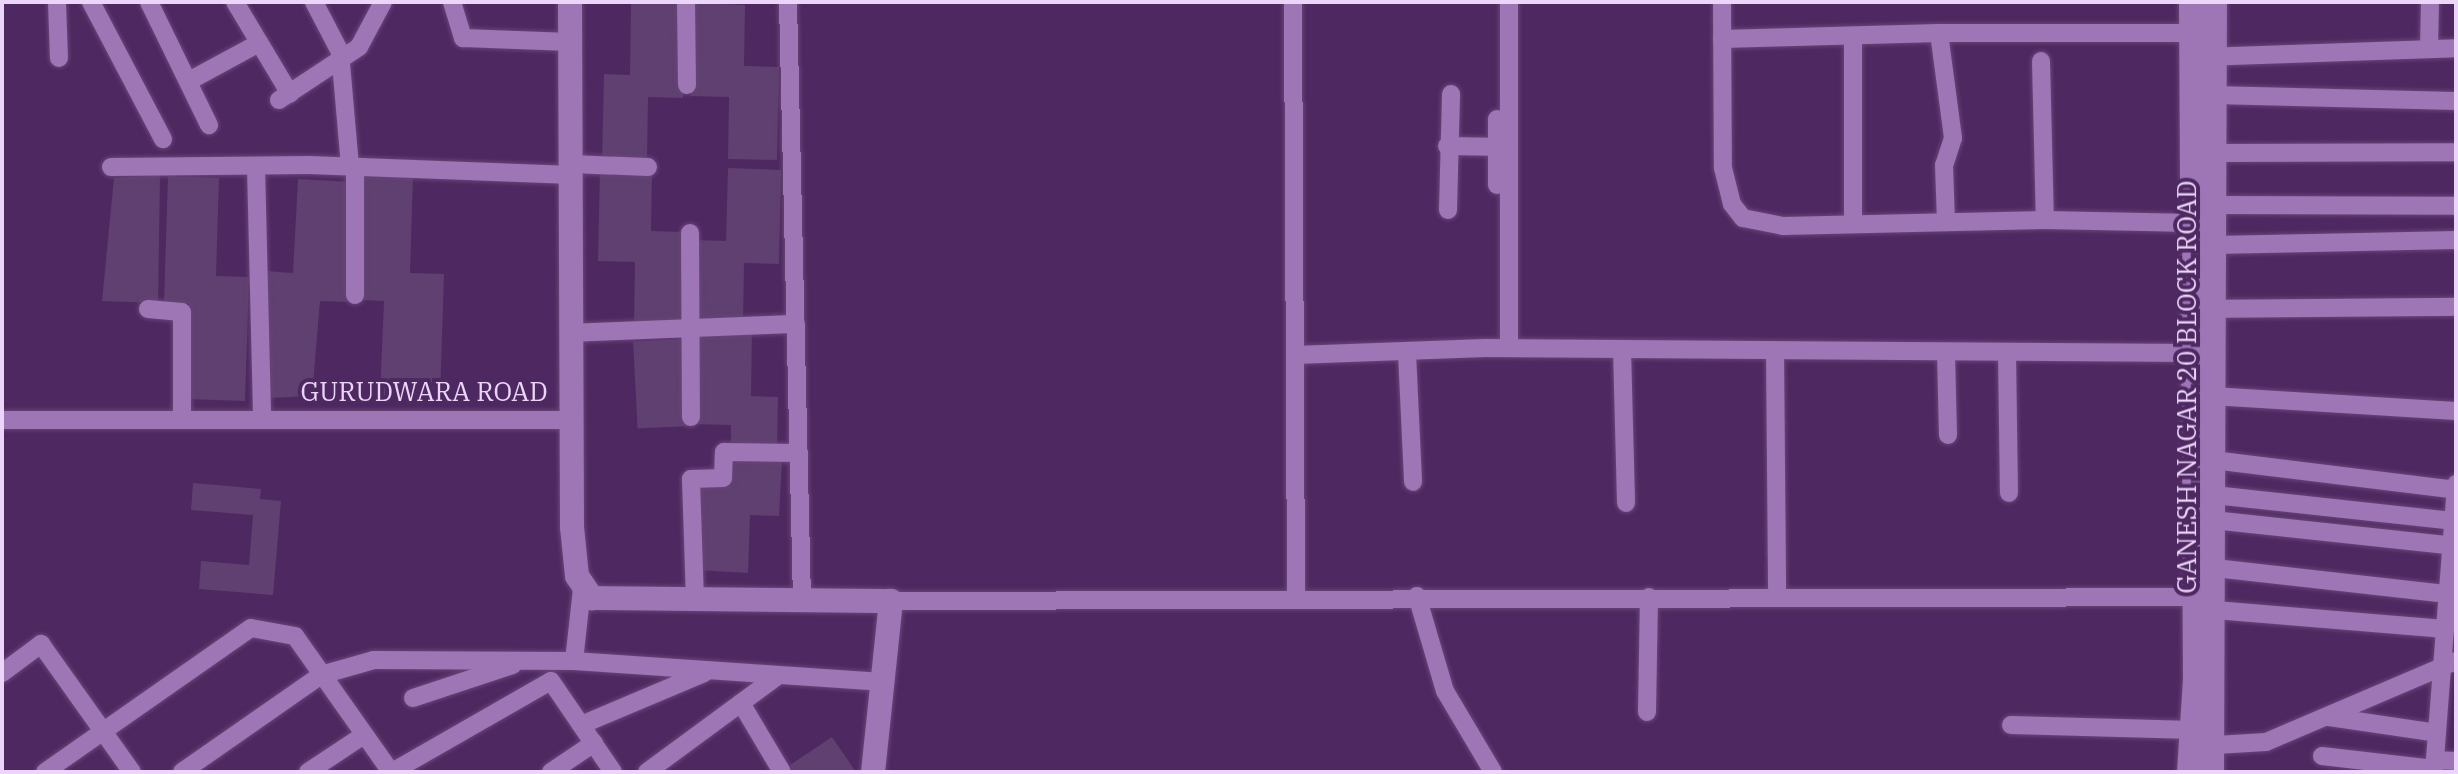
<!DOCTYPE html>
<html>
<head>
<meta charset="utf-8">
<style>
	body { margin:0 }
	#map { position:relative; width:2458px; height:774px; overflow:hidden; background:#4e2861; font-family:"IBM Plex Serif",serif }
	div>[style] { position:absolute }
	.building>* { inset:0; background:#5f4070; transform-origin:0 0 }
	.roads { filter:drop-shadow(0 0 2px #674577) drop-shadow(0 0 2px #674577) }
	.minor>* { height:18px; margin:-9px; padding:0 9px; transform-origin:9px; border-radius:9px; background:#9e75b5 }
	.tertiary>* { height:24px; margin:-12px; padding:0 12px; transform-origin:12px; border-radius:12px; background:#9e75b5 }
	span { translate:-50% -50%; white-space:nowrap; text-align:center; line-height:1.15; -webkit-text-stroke:8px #4e2861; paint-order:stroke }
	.street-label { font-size:26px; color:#ebd6f9 }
	.frame { position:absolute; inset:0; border:4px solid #ebd6f9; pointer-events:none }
</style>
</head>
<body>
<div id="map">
	<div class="building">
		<i style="clip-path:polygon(631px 3px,685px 4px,683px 98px,648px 97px,647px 165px,602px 164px,604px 74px,630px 75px)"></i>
		<i style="clip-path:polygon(693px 3px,745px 5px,744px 66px,779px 67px,777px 160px,728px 159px,729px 97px,691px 96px)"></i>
		<i style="clip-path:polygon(600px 168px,652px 170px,651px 231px,686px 232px,683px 326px,634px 324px,635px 262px,598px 261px)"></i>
		<i style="clip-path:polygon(728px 168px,781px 170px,779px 264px,744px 263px,743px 326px,692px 325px,694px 240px,726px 241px)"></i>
		<i style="clip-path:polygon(363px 174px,413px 176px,410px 273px,444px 274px,440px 398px,380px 396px,384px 301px,359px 300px)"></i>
		<i style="clip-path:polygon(160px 175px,158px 303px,102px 301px,114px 178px)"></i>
		<i style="clip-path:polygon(168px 176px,219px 178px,216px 276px,249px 277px,245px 401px,186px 399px,189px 304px,164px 303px)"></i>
		<i style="clip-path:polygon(298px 179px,354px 182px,348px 302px,320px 301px,312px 396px,270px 398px,266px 271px,293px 273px)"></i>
		<i style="clip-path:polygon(695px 330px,752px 331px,751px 396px,778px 397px,777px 450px,731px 448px,731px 425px,693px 424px)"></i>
		<i style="left:685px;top:339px;width:87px;height:52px;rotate:87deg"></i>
		<i style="clip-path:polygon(728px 457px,782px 460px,779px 516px,750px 515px,748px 573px,697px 570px,701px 485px,726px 487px)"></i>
		<i style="clip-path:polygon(193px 483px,261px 489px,260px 499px,281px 501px,273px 595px,199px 589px,201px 561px,249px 565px,253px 515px,191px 510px)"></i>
		<i style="clip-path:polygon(832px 737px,856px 772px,794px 772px,790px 765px)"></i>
	</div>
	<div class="roads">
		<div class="minor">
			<i style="left:57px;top:2px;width:56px;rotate:88deg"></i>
			<i style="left:91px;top:2px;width:155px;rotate:62.3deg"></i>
			<i style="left:149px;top:2px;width:137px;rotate:64deg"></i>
			<i style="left:235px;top:2px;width:107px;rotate:59.1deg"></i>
			<i style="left:314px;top:2px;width:56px;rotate:62.5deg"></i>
			<i style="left:340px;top:52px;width:115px;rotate:85deg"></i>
			<i style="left:452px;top:2px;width:38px;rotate:73deg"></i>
			<i style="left:463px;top:38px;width:107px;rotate:2.1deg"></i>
			<i style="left:686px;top:2px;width:83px;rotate:89.3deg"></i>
			<i style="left:788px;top:2px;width:600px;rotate:88.66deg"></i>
			<i style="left:1293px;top:2px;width:595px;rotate:89.71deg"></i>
			<i style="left:1509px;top:2px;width:346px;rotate:90deg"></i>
			<i style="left:1722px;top:2px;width:166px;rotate:89.7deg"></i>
			<i style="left:1723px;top:168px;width:37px;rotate:76deg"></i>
			<i style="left:1732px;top:204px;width:18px;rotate:52deg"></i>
			<i style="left:1743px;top:218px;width:41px;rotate:11.3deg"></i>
			<i style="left:1783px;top:226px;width:262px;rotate:-1.3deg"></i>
			<i style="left:2045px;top:220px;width:148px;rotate:1.2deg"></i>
			<i style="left:1939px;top:33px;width:253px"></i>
			<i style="left:1853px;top:38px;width:185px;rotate:90deg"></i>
			<i style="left:1722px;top:39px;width:217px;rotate:-1.6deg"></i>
			<i style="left:1939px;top:33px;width:106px;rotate:82.4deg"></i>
			<i style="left:1953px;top:138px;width:28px;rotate:108deg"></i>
			<i style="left:1944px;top:165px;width:56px;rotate:88deg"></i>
			<i style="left:2429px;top:49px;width:47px;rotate:-88.8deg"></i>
			<i style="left:2203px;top:57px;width:253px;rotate:-2deg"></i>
			<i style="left:2041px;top:61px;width:159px;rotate:88.6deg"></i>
			<i style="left:189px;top:81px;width:80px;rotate:-28.5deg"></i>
			<i style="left:2214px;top:95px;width:242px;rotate:1.4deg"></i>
			<i style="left:279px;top:100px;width:96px;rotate:-33.5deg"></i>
			<i style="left:359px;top:47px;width:51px;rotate:-61.9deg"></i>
			<i style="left:1447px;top:146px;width:59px;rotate:1deg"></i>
			<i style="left:2215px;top:153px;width:241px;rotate:-0.2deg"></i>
			<i style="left:572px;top:164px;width:76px;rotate:2.3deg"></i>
			<i style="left:111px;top:167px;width:198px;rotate:-0.6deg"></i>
			<i style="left:309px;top:165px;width:263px;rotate:2.2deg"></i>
			<i style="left:256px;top:167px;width:252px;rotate:88.6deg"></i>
			<i style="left:1497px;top:185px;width:66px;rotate:-90deg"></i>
			<i style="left:2214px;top:205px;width:242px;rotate:0.2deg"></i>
			<i style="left:1448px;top:210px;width:116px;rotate:-88.5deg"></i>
			<i style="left:690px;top:233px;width:184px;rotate:89.7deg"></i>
			<i style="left:2215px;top:245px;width:241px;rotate:-1.2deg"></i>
			<i style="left:355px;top:295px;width:128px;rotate:-90deg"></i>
			<i style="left:148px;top:309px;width:34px;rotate:5deg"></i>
			<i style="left:182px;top:312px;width:107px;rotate:90deg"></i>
			<i style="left:2203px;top:309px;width:253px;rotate:-0.5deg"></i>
			<i style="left:571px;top:333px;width:225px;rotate:-2.3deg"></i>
			<i style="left:1622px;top:349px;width:154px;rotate:88.5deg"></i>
			<i style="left:1775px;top:351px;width:245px;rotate:89.5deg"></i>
			<i style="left:1407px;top:353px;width:129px;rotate:87.3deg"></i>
			<i style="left:1946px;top:353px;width:82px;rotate:88.6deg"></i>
			<i style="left:2007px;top:353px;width:140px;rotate:89.2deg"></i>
			<i style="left:1295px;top:355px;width:190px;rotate:-2.1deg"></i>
			<i style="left:1485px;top:348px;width:709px;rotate:0.4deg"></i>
			<i style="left:2212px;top:396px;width:244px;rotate:3.5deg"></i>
			<i style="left:2px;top:420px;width:569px"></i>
			<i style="left:2213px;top:460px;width:245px;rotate:7deg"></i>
			<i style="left:2214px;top:495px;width:240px;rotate:6.2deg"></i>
			<i style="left:2213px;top:520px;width:244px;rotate:6.1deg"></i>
			<i style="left:2215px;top:568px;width:243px;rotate:6.4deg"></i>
			<i style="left:1417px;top:596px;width:99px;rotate:73.6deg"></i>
			<i style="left:1445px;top:691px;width:94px;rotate:59.3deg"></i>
			<i style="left:695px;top:600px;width:121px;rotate:-91.9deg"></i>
			<i style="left:691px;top:479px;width:32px;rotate:-2deg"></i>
			<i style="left:723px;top:478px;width:26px;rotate:-88deg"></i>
			<i style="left:724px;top:452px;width:75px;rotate:0.8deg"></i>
			<i style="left:891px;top:601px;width:1313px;rotate:-0.17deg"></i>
			<i style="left:2215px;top:610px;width:231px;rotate:4.7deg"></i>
			<i style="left:574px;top:661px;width:73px;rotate:-83.7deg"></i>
			<i style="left:2px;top:673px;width:49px;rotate:-36.6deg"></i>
			<i style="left:41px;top:644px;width:157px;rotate:54.6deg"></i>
			<i style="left:413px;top:698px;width:105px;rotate:-18.3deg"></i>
			<i style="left:741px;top:703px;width:80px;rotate:59.3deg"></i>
			<i style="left:1647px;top:712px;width:115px;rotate:-89deg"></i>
			<i style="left:2329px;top:717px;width:109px;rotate:8.4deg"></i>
			<i style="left:581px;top:725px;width:134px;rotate:-22.9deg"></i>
			<i style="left:2011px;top:725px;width:182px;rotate:1.6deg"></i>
			<i style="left:2216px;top:745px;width:50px;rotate:-3.4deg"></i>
			<i style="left:2266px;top:742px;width:207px;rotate:-23.1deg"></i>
			<i style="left:2322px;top:756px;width:113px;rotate:6.6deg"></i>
			<i style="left:2435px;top:760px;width:21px;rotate:3deg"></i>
			<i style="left:45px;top:772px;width:251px;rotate:-35deg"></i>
			<i style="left:251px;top:628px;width:45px;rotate:10.3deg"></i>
			<i style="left:295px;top:636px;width:166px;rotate:54.8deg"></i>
			<i style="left:182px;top:772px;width:169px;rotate:-34.9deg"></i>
			<i style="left:321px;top:675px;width:55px;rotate:-15.8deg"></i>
			<i style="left:374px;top:660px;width:200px;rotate:0.3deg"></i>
			<i style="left:574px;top:661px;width:312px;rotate:3.9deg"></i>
			<i style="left:308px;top:772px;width:67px;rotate:-33.5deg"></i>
			<i style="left:392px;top:772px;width:183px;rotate:-29.8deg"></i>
			<i style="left:551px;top:681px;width:110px;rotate:55.7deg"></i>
			<i style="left:551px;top:772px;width:52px;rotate:-34deg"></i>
			<i style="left:647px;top:772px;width:159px;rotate:-36.3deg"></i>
			<i style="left:2434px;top:772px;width:289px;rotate:-85.6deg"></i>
		</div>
		<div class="tertiary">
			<i style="left:570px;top:2px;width:525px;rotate:89.78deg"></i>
			<i style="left:572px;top:527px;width:49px;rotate:84.2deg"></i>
			<i style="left:577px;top:576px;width:27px;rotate:56deg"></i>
			<i style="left:592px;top:598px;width:299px;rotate:0.6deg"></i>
			<i style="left:891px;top:601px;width:172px;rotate:96deg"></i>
			<i style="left:2189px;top:772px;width:93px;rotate:-86.3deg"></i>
			<i style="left:2195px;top:679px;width:677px;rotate:-90.34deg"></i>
			<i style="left:2212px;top:772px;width:770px;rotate:-89.78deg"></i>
		</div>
	</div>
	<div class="street-label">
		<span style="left:2187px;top:387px;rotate:-90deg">GANESH NAGAR 20 BLOCK ROAD</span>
		<span style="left:424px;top:392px">GURUDWARA ROAD</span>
	</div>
	<div class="frame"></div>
</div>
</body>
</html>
